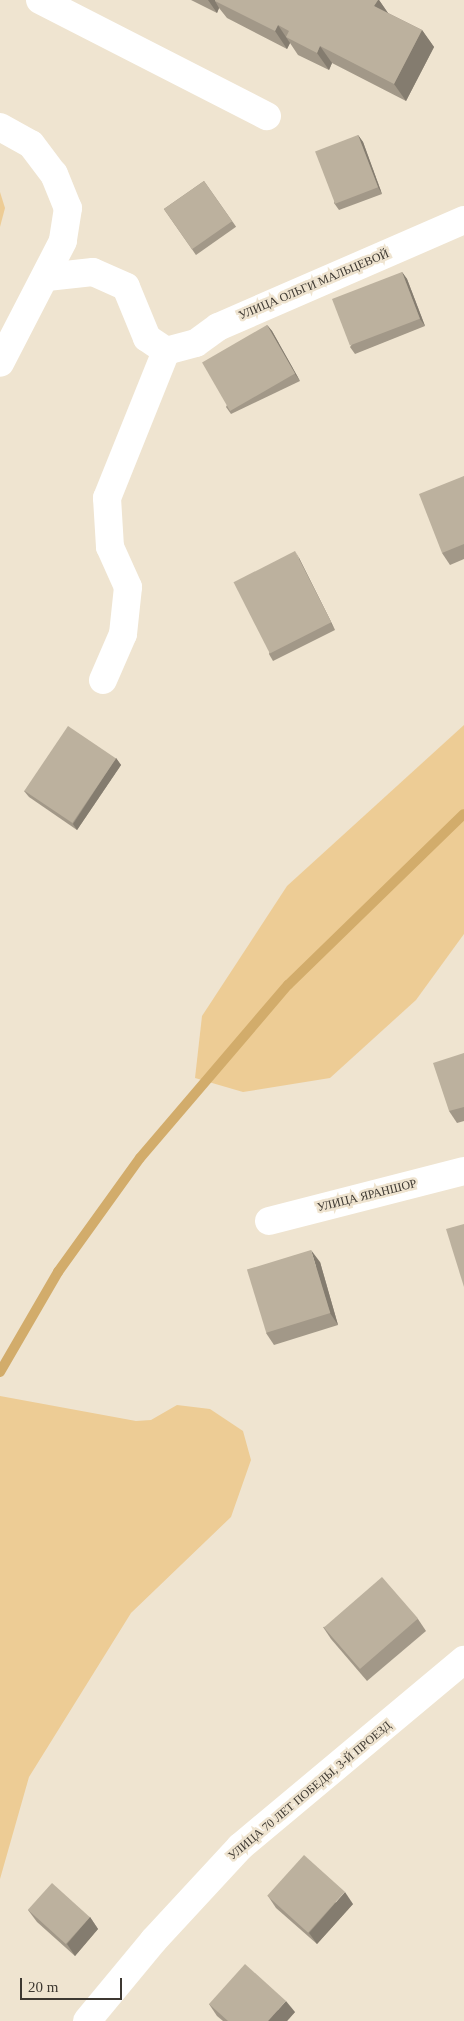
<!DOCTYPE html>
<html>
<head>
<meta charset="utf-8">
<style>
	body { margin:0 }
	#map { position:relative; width:464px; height:2021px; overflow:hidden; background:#efe4d0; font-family:Georgia,serif }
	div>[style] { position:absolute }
	.green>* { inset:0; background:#edcc95 }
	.stream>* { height:10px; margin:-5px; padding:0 5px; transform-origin:5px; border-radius:5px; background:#d2ac6b }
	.minor>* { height:28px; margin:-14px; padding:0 14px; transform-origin:14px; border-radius:14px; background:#fff }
	.wall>* { inset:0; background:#a29888; transform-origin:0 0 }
	.shaded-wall>* { inset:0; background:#847c6f }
	.building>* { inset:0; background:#bcb19e; transform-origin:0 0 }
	span { translate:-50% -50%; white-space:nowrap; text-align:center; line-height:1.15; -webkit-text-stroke:5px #efe4d0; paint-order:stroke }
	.street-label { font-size:12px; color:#3d3831 }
	.scale { position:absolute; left:20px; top:1978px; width:102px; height:22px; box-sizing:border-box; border:2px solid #3d3831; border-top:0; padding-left:6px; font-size:15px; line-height:18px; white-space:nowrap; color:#3d3831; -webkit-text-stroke:4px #efe4d0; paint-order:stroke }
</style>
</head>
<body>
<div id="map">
	<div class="green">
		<i style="clip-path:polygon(0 192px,5px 208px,0 227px)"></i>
		<i style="clip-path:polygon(464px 725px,464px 934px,416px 1000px,330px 1078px,243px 1092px,195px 1078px,202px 1016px,287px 886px)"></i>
		<i style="clip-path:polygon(0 1396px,136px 1421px,151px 1420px,177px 1405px,210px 1409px,243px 1431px,251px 1460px,231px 1517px,131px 1613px,29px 1777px,0 1879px)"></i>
	</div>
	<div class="stream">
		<i style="left:0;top:1372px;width:116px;rotate:-59.9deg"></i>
		<i style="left:58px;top:1272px;width:140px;rotate:-54.3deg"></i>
		<i style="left:140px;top:1158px;width:228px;rotate:-49.5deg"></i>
		<i style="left:288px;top:985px;width:245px;rotate:-44.2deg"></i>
	</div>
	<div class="minor">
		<i style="left:40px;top:0;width:255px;rotate:27.1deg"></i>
		<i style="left:0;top:127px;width:35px;rotate:29deg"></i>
		<i style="left:31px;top:144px;width:38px;rotate:53deg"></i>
		<i style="left:54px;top:174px;width:37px;rotate:68deg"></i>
		<i style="left:68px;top:208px;width:33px;rotate:99deg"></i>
		<i style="left:63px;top:241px;width:137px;rotate:117.3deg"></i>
		<i style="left:47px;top:277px;width:46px;rotate:-6.2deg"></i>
		<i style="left:93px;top:272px;width:36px;rotate:24deg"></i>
		<i style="left:126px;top:287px;width:55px;rotate:67.6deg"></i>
		<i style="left:147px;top:338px;width:23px;rotate:34deg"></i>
		<i style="left:166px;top:351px;width:31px;rotate:-15deg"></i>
		<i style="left:196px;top:343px;width:27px;rotate:-36deg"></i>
		<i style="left:218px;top:327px;width:268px;rotate:-23.5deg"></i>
		<i style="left:103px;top:680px;width:50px;rotate:-66.5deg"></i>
		<i style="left:123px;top:634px;width:47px;rotate:-83.9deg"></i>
		<i style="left:128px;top:587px;width:44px;rotate:-114.2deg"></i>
		<i style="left:110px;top:547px;width:49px;rotate:-93.5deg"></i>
		<i style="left:107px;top:498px;width:158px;rotate:-68.1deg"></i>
		<i style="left:269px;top:1221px;width:201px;rotate:-14.4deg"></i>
		<i style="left:87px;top:2021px;width:105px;rotate:-50.4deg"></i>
		<i style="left:154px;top:1940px;width:127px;rotate:-47.2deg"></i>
		<i style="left:240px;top:1847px;width:292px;rotate:-39.9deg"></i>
	</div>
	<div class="wall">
		<i style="clip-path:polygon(191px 0,379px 0,388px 13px,422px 30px,434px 47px,406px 101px,332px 63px,329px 70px,298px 55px,290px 43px,287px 49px,227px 18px,219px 8px,217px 13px)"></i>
		<i style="clip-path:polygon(358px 135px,363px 142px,382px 194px,339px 210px,334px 203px)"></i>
		<i style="left:204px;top:181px;width:56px;height:49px;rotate:55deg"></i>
		<i style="clip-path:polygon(402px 272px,407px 279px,425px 326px,355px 354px,350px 347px)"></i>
		<i style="clip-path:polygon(267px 325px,272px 331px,300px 381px,231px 414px,226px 407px)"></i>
		<i style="clip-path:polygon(464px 476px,464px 559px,450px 565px,442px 553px)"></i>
		<i style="clip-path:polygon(299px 558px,335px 630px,273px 661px,269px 654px)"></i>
		<i style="clip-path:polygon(116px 758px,121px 765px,77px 830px,29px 797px,24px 791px)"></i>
		<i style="clip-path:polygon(464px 1053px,464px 1121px,457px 1123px,449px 1111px)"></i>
		<i style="clip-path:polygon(320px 1262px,338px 1325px,274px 1345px,266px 1333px)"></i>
		<i style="clip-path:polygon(418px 1619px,426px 1631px,367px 1681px,331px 1639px,323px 1627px)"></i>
		<i style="clip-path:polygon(268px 1896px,353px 1904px,317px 1944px,276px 1908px)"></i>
		<i style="clip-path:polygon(28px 1910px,90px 1917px,98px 1929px,75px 1956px,37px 1922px)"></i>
		<i style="clip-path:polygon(209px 2004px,295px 2012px,287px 2021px,223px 2021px,217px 2016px)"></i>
	</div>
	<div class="shaded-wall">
		<i style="clip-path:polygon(208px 0,215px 0,215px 1px,219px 8px,217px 13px)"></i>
		<i style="clip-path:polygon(378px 0,379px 0,390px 16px,374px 6px)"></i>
		<i style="clip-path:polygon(278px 25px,290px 43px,287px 49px,275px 31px)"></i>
		<i style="clip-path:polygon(422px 30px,434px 47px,406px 101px,394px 84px)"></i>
		<i style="clip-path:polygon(320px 46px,332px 63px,329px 70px,317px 53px)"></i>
		<i style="clip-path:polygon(358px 135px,363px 142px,382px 194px,378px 187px)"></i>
		<i style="clip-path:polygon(402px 272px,407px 279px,425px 326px,420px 319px)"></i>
		<i style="clip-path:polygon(267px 325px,272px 331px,300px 381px,295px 374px)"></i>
		<i style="clip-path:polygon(295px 551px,299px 558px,335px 630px,331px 623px)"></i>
		<i style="clip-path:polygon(116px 758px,121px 765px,77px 830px,73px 824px)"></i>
		<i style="clip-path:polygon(311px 1250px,320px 1262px,338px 1325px,330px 1313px)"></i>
		<i style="clip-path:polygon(345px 1892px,353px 1904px,317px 1944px,309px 1933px)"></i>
		<i style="clip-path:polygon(90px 1917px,98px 1929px,75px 1956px,67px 1944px)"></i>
		<i style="clip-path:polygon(286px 2001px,295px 2012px,287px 2021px,268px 2021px)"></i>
	</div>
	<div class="building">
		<i style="clip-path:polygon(215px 0,378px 0,374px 6px,422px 30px,394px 84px,320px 46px,317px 53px,286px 37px,289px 31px,278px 25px,275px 31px,215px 1px)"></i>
		<i style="left:358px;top:135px;width:56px;height:46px;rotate:69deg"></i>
		<i style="left:204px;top:181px;width:49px;height:49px;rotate:55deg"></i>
		<i style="left:402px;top:272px;width:50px;height:75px;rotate:69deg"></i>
		<i style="left:267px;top:325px;width:56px;height:75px;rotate:60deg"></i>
		<i style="clip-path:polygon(464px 476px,464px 544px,442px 553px,419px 494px)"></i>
		<i style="left:295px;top:551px;width:80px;height:69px;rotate:63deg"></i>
		<i style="left:68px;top:726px;width:58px;height:78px;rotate:34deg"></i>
		<i style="clip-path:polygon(464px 1053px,464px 1107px,449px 1111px,433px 1063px)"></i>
		<i style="clip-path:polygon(464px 1224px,464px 1287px,446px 1229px)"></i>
		<i style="left:311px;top:1250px;width:66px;height:67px;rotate:73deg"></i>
		<i style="left:382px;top:1577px;width:55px;height:77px;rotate:49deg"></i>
		<i style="left:304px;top:1855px;width:55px;height:55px;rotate:42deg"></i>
		<i style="left:52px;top:1883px;width:51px;height:36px;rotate:42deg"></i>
		<i style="clip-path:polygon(245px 1964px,286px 2001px,268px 2021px,228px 2021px,209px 2004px)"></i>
	</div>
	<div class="street-label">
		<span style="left:314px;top:285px;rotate:-23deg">УЛИЦА ОЛЬГИ МАЛЬЦЕВОЙ</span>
		<span style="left:367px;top:1196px;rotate:-14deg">УЛИЦА ЯРАНШОР</span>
		<span style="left:310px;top:1791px;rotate:-40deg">УЛИЦА 70 ЛЕТ ПОБЕДЫ, 3-Й ПРОЕЗД</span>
	</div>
	<div class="scale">20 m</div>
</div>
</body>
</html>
